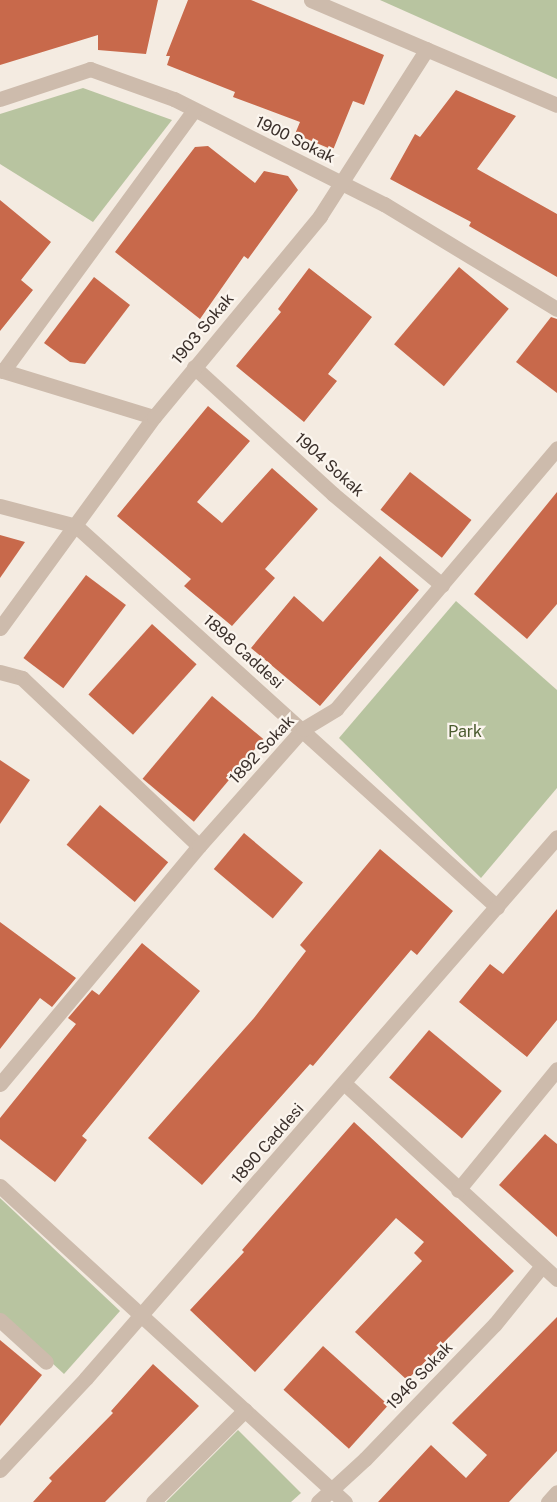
<!DOCTYPE html>
<html>
<head>
<meta charset="utf-8">
<style>
	body { margin:0 }
	#map { position:relative; width:557px; height:1502px; overflow:hidden; background:#f4ebe1; font-family:"Public Sans",sans-serif }
	div>[style] { position:absolute }
	.green>* { inset:0; background:#b8c4a0 }
	.building>* { inset:0; background:#c8694b; transform-origin:0 0 }
	.minor>* { height:15px; margin:-7.5px; padding:0 7.5px; transform-origin:7.5px; border-radius:7.5px; background:#cdbbac }
	span { translate:-50% -50%; white-space:nowrap; text-align:center; line-height:1.15; -webkit-text-stroke:4.5px #fbf5ee; paint-order:stroke }
	.street-label { font-size:16px; color:#3b302b }
	.park-label { font-size:16px; color:#4a5a2e }
</style>
</head>
<body>
<div id="map">
	<div class="green">
		<i style="clip-path:polygon(380px 0,557px 0,557px 79px)"></i>
		<i style="clip-path:polygon(83px 88px,172px 120px,93px 222px,0 164px,0 114px)"></i>
		<i style="clip-path:polygon(456px 601px,557px 690px,557px 788px,481px 878px,339px 738px)"></i>
		<i style="clip-path:polygon(0 1198px,120px 1311px,64px 1374px,0 1315px)"></i>
		<i style="clip-path:polygon(238px 1430px,301px 1493px,291px 1502px,166px 1502px)"></i>
	</div>
	<div class="building">
		<i style="clip-path:polygon(0 0,158px 0,146px 54px,98px 50px,98px 35px,0 65px)"></i>
		<i style="clip-path:polygon(188px 0,251px 0,384px 55px,364px 105px,353px 101px,333px 150px,295px 134px,300px 122px,233px 97px,235px 92px,167px 65px,170px 56px,166px 56px)"></i>
		<i style="clip-path:polygon(456px 90px,516px 116px,477px 169px,557px 214px,557px 277px,469px 226px,471px 222px,390px 179px,415px 134px,420px 137px)"></i>
		<i style="clip-path:polygon(208px 146px,255px 183px,264px 171px,288px 176px,298px 190px,248px 259px,244px 256px,200px 319px,115px 252px,195px 147px)"></i>
		<i style="clip-path:polygon(0 200px,51px 242px,21px 280px,33px 290px,0 331px)"></i>
		<i style="left:459px;top:267px;width:65px;height:101px;rotate:40deg"></i>
		<i style="clip-path:polygon(309px 268px,372px 317px,328px 374px,337px 381px,304px 422px,236px 366px,281px 312px,278px 309px)"></i>
		<i style="clip-path:polygon(94px 277px,130px 305px,85px 364px,70px 362px,44px 343px)"></i>
		<i style="clip-path:polygon(551px 317px,557px 319px,557px 393px,516px 362px)"></i>
		<i style="clip-path:polygon(208px 406px,250px 441px,197px 502px,222px 523px,272px 468px,318px 509px,265px 569px,275px 578px,232px 626px,184px 586px,191px 579px,117px 516px)"></i>
		<i style="left:410px;top:472px;width:78px;height:48px;rotate:38deg"></i>
		<i style="clip-path:polygon(557px 492px,557px 604px,527px 639px,474px 594px)"></i>
		<i style="clip-path:polygon(0 535px,25px 542px,0 578px)"></i>
		<i style="clip-path:polygon(380px 556px,419px 590px,320px 706px,251px 648px,294px 596px,323px 622px)"></i>
		<i style="left:86px;top:575px;width:50px;height:104px;rotate:37deg"></i>
		<i style="left:152px;top:624px;width:60px;height:95px;rotate:42deg"></i>
		<i style="left:212px;top:696px;width:67px;height:108px;rotate:40deg"></i>
		<i style="clip-path:polygon(0 760px,30px 780px,0 824px)"></i>
		<i style="left:100px;top:805px;width:89px;height:52px;rotate:40deg"></i>
		<i style="left:244px;top:833px;width:77px;height:47px;rotate:40deg"></i>
		<i style="clip-path:polygon(380px 849px,453px 911px,417px 955px,411px 950px,313px 1066px,310px 1064px,202px 1185px,148px 1138px,254px 1018px,306px 951px,300px 945px)"></i>
		<i style="clip-path:polygon(557px 909px,557px 1020px,527px 1057px,459px 1002px,490px 964px,503px 974px)"></i>
		<i style="clip-path:polygon(0 922px,76px 978px,52px 1007px,40px 998px,0 1049px)"></i>
		<i style="clip-path:polygon(142px 943px,200px 991px,82px 1136px,87px 1140px,55px 1182px,0 1139px,0 1118px,76px 1024px,68px 1018px,92px 990px,99px 995px)"></i>
		<i style="left:429px;top:1030px;width:95px;height:62px;rotate:40deg"></i>
		<i style="clip-path:polygon(354px 1122px,514px 1271px,407px 1380px,355px 1332px,422px 1261px,414px 1253px,424px 1242px,396px 1218px,255px 1372px,190px 1310px,244px 1252px,242px 1250px)"></i>
		<i style="clip-path:polygon(545px 1134px,557px 1144px,557px 1237px,499px 1185px)"></i>
		<i style="clip-path:polygon(557px 1317px,557px 1451px,509px 1502px,378px 1502px,431px 1445px,466px 1478px,487px 1455px,452px 1423px)"></i>
		<i style="clip-path:polygon(0 1340px,42px 1375px,0 1426px)"></i>
		<i style="left:323px;top:1346px;width:88px;height:59px;rotate:42deg"></i>
		<i style="clip-path:polygon(153px 1364px,199px 1406px,105px 1502px,33px 1502px,52px 1481px,49px 1478px,113px 1413px,111px 1411px)"></i>
	</div>
	<div class="minor">
		<i style="left:311px;top:0;width:267px;rotate:23.1deg"></i>
		<i style="left:0;top:99px;width:95px;rotate:-18.4deg"></i>
		<i style="left:90px;top:69px;width:89px;rotate:19.7deg"></i>
		<i style="left:174px;top:99px;width:235px;rotate:26.6deg"></i>
		<i style="left:384px;top:204px;width:202px;rotate:31.3deg"></i>
		<i style="left:194px;top:367px;width:188px;rotate:42.4deg"></i>
		<i style="left:333px;top:494px;width:142px;rotate:39.9deg"></i>
		<i style="left:0;top:370px;width:161px;rotate:17deg"></i>
		<i style="left:3px;top:371px;width:323px;rotate:-53.8deg"></i>
		<i style="left:0;top:506px;width:79px;rotate:14.7deg"></i>
		<i style="left:76px;top:526px;width:568px;rotate:42.14deg"></i>
		<i style="left:0;top:628px;width:261px;rotate:-53.9deg"></i>
		<i style="left:154px;top:417px;width:261px;rotate:-50.4deg"></i>
		<i style="left:320px;top:216px;width:198px;rotate:-57.4deg"></i>
		<i style="left:0;top:672px;width:23px;rotate:15deg"></i>
		<i style="left:22px;top:678px;width:244px;rotate:43.5deg"></i>
		<i style="left:0;top:1084px;width:310px;rotate:-50.1deg"></i>
		<i style="left:199px;top:846px;width:157px;rotate:-48.4deg"></i>
		<i style="left:303px;top:729px;width:39px;rotate:-31deg"></i>
		<i style="left:336px;top:709px;width:342px;rotate:-49.7deg"></i>
		<i style="left:345px;top:1084px;width:288px;rotate:42.6deg"></i>
		<i style="left:0;top:1186px;width:468px;rotate:42.5deg"></i>
		<i style="left:458px;top:1190px;width:156px;rotate:-50.7deg"></i>
		<i style="left:0;top:1320px;width:62px;rotate:42.4deg"></i>
		<i style="left:0;top:1470px;width:126px;rotate:-46.9deg"></i>
		<i style="left:86px;top:1378px;width:717px;rotate:-48.96deg"></i>
		<i style="left:153px;top:1502px;width:130px;rotate:-45deg"></i>
		<i style="left:318px;top:1502px;width:64px;rotate:-42.5deg"></i>
		<i style="left:365px;top:1459px;width:187px;rotate:-46.1deg"></i>
		<i style="left:495px;top:1324px;width:73px;rotate:-51.1deg"></i>
		<i style="left:548px;top:1502px;width:13px;rotate:-48deg"></i>
	</div>
	<div class="street-label">
		<span style="left:295px;top:140px;rotate:26deg">1900 Sokak</span>
		<span style="left:203px;top:329px;rotate:-50deg">1903 Sokak</span>
		<span style="left:329px;top:465px;rotate:42deg">1904 Sokak</span>
		<span style="left:243px;top:652px;rotate:42deg">1898 Caddesi</span>
		<span style="left:262px;top:750px;rotate:-47deg">1892 Sokak</span>
		<span style="left:268px;top:1144px;rotate:-49deg">1890 Caddesi</span>
		<span style="left:420px;top:1376px;rotate:-46deg">1946 Sokak</span>
	</div>
	<div class="park-label">
		<span style="left:465px;top:732px">Park</span>
	</div>
</div>
</body>
</html>
